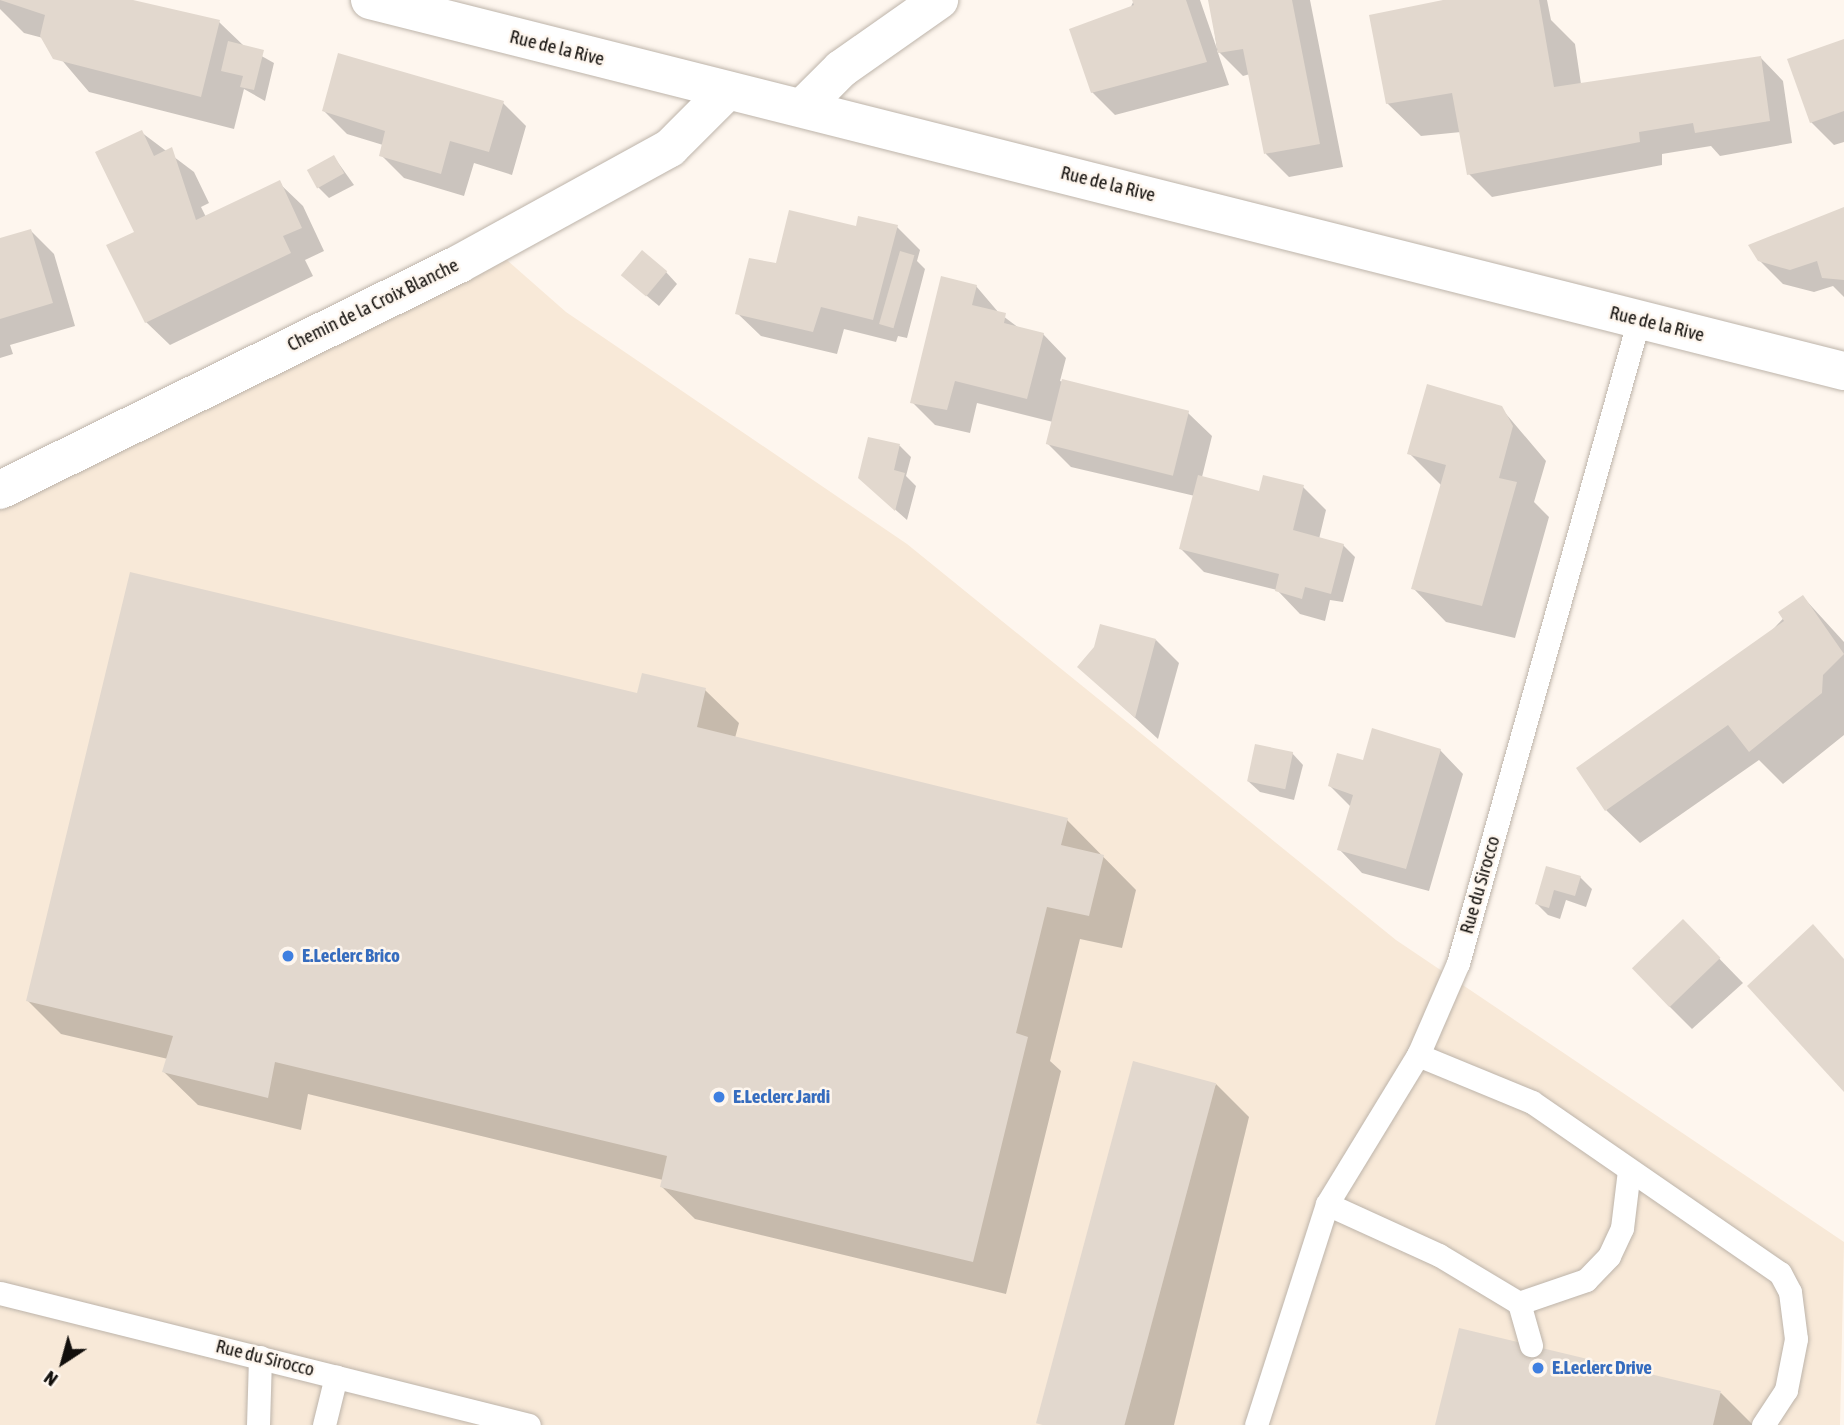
<!DOCTYPE html>
<html>
<head>
<meta charset="utf-8">
<style>
	body { margin:0 }
	#map { position:relative; width:1844px; height:1425px; overflow:hidden; background:#fef6ee; font-family:"Asap Condensed",sans-serif }
	div>[style] { position:absolute }
	.built>* { inset:0; background:#f8e9d8 }
	.shadow>* { inset:0; background:#0003 }
	.building>* { inset:0; background:#e2d8ce; transform-origin:0 0 }
	.roads { filter:drop-shadow(0 0 2px #bdb4aa) drop-shadow(0 0 2px #bdb4aa) }
	.lane>* { height:23px; margin:-11.5px; padding:0 11.5px; transform-origin:11.5px; border-radius:11.5px; background:#fff }
	.street>* { height:38px; margin:-19px; padding:0 19px; transform-origin:19px; border-radius:19px; background:#fff }
	.dots>* { width:19px; height:19px; translate:-50% -50%; box-sizing:border-box; border:4px solid #fef6ee; border-radius:50% }
	span { translate:-50% -50%; white-space:nowrap; text-align:center; line-height:1.15; -webkit-text-stroke:5px #fef6ee; paint-order:stroke }
	.street-label { font-size:19px; color:#120f0c }
	.shop-label { font-size:19px; color:#366cbe; font-weight:700 }
	.left { translate:0 -50%; text-align:left }
	.north { position:absolute; left:28px; top:1327px; width:70px; height:70px; -webkit-text-stroke:5px #fef6ee; paint-order:stroke; rotate:216deg; font-size:19px; font-weight:700; line-height:28px; text-align:center; color:#120f0c }
	.north::after { content:''; display:block; margin:auto; width:24px; height:32px; background:#120f0c; clip-path:polygon(50% 0,100% 100%,50% 72%,0 100%) }
</style>
</head>
<body>
<div id="map">
	<div class="built">
		<i style="clip-path:polygon(491px 246px,566px 312px,907px 544px,1396px 940px,1844px 1242px,1840px 1425px,0 1425px,0 491px)"></i>
	</div>
	<div class="shadow">
		<i style="clip-path:polygon(0 0,125px 0,219px 22px,244px 46px,274px 63px,265px 101px,244px 89px,234px 129px,89px 92px,43px 38px,24px 33px,0 9px)"></i>
		<i style="clip-path:polygon(1134px 0,1200px 0,1217px 49px,1210px 0,1310px 0,1343px 167px,1289px 177px,1266px 154px,1250px 74px,1243px 76px,1217px 50px,1229px 85px,1115px 115px,1092px 92px)"></i>
		<i style="clip-path:polygon(1452px 0,1547px 0,1551px 20px,1575px 44px,1581px 84px,1760px 57px,1783px 81px,1792px 143px,1720px 156px,1711px 146px,1662px 154px,1662px 165px,1492px 197px,1469px 174px,1461px 132px,1421px 136px,1387px 103px)"></i>
		<i style="clip-path:polygon(1844px 41px,1844px 142px,1834px 145px,1811px 122px)"></i>
		<i style="clip-path:polygon(503px 103px,526px 126px,512px 175px,474px 163px,464px 196px,404px 178px,381px 155px,383px 145px,347px 134px,324px 111px)"></i>
		<i style="clip-path:polygon(141px 132px,194px 172px,209px 203px,201px 207px,206px 217px,279px 183px,303px 206px,324px 251px,305px 260px,313px 276px,170px 345px,146px 322px,136px 233px)"></i>
		<i style="clip-path:polygon(334px 157px,354px 185px,329px 198px,317px 186px)"></i>
		<i style="clip-path:polygon(1844px 209px,1844px 297px,1833px 286px,1814px 292px,1783px 284px,1759px 260px)"></i>
		<i style="clip-path:polygon(897px 227px,920px 250px,917px 261px,925px 269px,907px 338px,898px 336px,896px 342px,844px 329px,837px 354px,761px 336px,737px 313px,777px 265px,857px 228px)"></i>
		<i style="clip-path:polygon(31px 231px,54px 254px,75px 326px,10px 345px,13px 354px,0 358px,0 240px)"></i>
		<i style="clip-path:polygon(666px 272px,677px 284px,659px 306px,635px 286px)"></i>
		<i style="clip-path:polygon(976px 286px,999px 313px,1019px 328px,1043px 334px,1066px 358px,1060px 381px,1188px 413px,1212px 436px,1202px 477px,1260px 493px,1303px 487px,1326px 510px,1319px 539px,1343px 545px,1355px 557px,1343px 602px,1330px 600px,1325px 621px,1300px 614px,1277px 590px,1204px 572px,1181px 549px,1195px 496px,1071px 467px,1048px 444px,1053px 422px,977px 403px,970px 433px,935px 425px,912px 402px)"></i>
		<i style="clip-path:polygon(1501px 408px,1546px 461px,1534px 502px,1549px 517px,1515px 638px,1446px 622px,1413px 588px,1442px 486px,1409px 453px)"></i>
		<i style="clip-path:polygon(870px 439px,900px 446px,911px 457px,906px 476px,916px 486px,907px 520px,872px 489px)"></i>
		<i style="clip-path:polygon(1803px 597px,1844px 642px,1844px 735px,1783px 784px,1759px 760px,1640px 843px,1606px 810px)"></i>
		<i style="clip-path:polygon(1156px 640px,1179px 663px,1158px 739px,1080px 667px)"></i>
		<i style="clip-path:polygon(705px 690px,739px 723px,735px 738px,1067px 820px,1136px 890px,1122px 948px,1080px 939px,1050px 1061px,1061px 1071px,1006px 1294px,695px 1219px,661px 1186px,663px 1180px,308px 1094px,301px 1130px,198px 1105px,164px 1072px,168px 1059px,61px 1034px,28px 1001px,639px 695px)"></i>
		<i style="clip-path:polygon(1440px 750px,1463px 774px,1429px 891px,1362px 873px,1339px 849px,1351px 807px,1330px 786px,1364px 762px)"></i>
		<i style="clip-path:polygon(1292px 753px,1303px 765px,1294px 800px,1260px 792px,1248px 781px)"></i>
		<i style="clip-path:polygon(1548px 868px,1580px 877px,1592px 889px,1586px 907px,1566px 900px,1560px 919px,1548px 915px,1537px 904px)"></i>
		<i style="clip-path:polygon(1706px 945px,1743px 983px,1692px 1029px,1669px 1006px)"></i>
		<i style="clip-path:polygon(1216px 1084px,1249px 1117px,1174px 1425px,1046px 1425px)"></i>
		<i style="clip-path:polygon(1721px 1393px,1753px 1425px,1437px 1425px)"></i>
	</div>
	<div class="building">
		<i style="clip-path:polygon(0 0,133px 0,220px 20px,201px 97px,53px 59px,40px 36px,45px 15px)"></i>
		<i style="clip-path:polygon(1132px 0,1186px 0,1207px 62px,1091px 93px,1069px 29px,1134px 5px)"></i>
		<i style="clip-path:polygon(1208px 0,1292px 0,1320px 144px,1264px 154px,1243px 49px,1218px 53px)"></i>
		<i style="clip-path:polygon(1443px 0,1539px 0,1554px 87px,1761px 56px,1770px 121px,1695px 133px,1693px 123px,1639px 132px,1640px 142px,1467px 175px,1452px 93px,1386px 104px,1369px 15px)"></i>
		<i style="clip-path:polygon(1844px 39px,1844px 111px,1810px 123px,1787px 59px)"></i>
		<i style="clip-path:polygon(228px 41px,264px 50px,254px 90px,240px 87px,243px 76px,221px 71px)"></i>
		<i style="clip-path:polygon(338px 53px,504px 101px,489px 152px,450px 141px,441px 174px,379px 156px,385px 131px,322px 111px)"></i>
		<i style="clip-path:polygon(142px 130px,154px 156px,172px 147px,196px 220px,280px 180px,302px 228px,283px 236px,291px 253px,145px 323px,106px 245px,134px 232px,95px 152px)"></i>
		<i style="left:334px;top:155px;width:21px;height:31px;rotate:61deg"></i>
		<i style="clip-path:polygon(1844px 207px,1844px 280px,1822px 278px,1817px 261px,1790px 270px,1758px 261px,1748px 245px)"></i>
		<i style="clip-path:polygon(789px 210px,856px 226px,858px 216px,898px 225px,873px 320px,821px 307px,813px 332px,735px 314px,749px 258px,776px 263px)"></i>
		<i style="clip-path:polygon(31px 229px,53px 303px,0 319px,0 238px)"></i>
		<i style="left:642px;top:250px;width:33px;height:33px;rotate:40deg"></i>
		<i style="left:900px;top:251px;width:15px;height:76px;rotate:16deg"></i>
		<i style="clip-path:polygon(941px 276px,977px 285px,972px 305px,1006px 313px,1004px 323px,1044px 333px,1027px 399px,955px 381px,947px 410px,910px 403px)"></i>
		<i style="left:1062px;top:379px;width:131px;height:67px;rotate:14deg"></i>
		<i style="clip-path:polygon(1427px 384px,1502px 406px,1513px 426px,1499px 478px,1517px 482px,1482px 606px,1411px 589px,1446px 465px,1407px 454px)"></i>
		<i style="clip-path:polygon(868px 437px,900px 444px,894px 470px,905px 473px,895px 511px,858px 478px)"></i>
		<i style="clip-path:polygon(1198px 475px,1259px 491px,1263px 475px,1304px 485px,1293px 530px,1344px 544px,1331px 594px,1305px 587px,1302px 599px,1275px 591px,1279px 574px,1179px 549px)"></i>
		<i style="clip-path:polygon(130px 572px,637px 693px,642px 673px,706px 688px,697px 727px,1068px 818px,1061px 845px,1104px 855px,1089px 916px,1047px 907px,1016px 1033px,1028px 1037px,973px 1262px,660px 1187px,667px 1156px,275px 1062px,268px 1098px,162px 1072px,173px 1036px,26px 1001px)"></i>
		<i style="clip-path:polygon(1803px 595px,1844px 654px,1823px 675px,1822px 693px,1749px 752px,1728px 725px,1605px 811px,1576px 768px,1784px 621px,1778px 612px)"></i>
		<i style="clip-path:polygon(1100px 624px,1156px 639px,1135px 718px,1077px 667px,1094px 647px)"></i>
		<i style="clip-path:polygon(1372px 728px,1441px 749px,1406px 869px,1337px 850px,1353px 795px,1328px 786px,1337px 753px,1363px 760px)"></i>
		<i style="left:1255px;top:744px;width:39px;height:38px;rotate:12deg"></i>
		<i style="clip-path:polygon(1546px 866px,1581px 876px,1575px 896px,1554px 890px,1549px 908px,1535px 904px)"></i>
		<i style="left:1683px;top:919px;width:54px;height:71px;rotate:46deg"></i>
		<i style="clip-path:polygon(1813px 924px,1844px 959px,1844px 1092px,1747px 986px)"></i>
		<i style="left:1133px;top:1061px;width:86px;height:375px;rotate:15deg"></i>
		<i style="clip-path:polygon(1459px 1328px,1721px 1391px,1713px 1425px,1435px 1425px)"></i>
	</div>
	<div class="roads">
		<div class="lane">
			<i style="left:1418px;top:1055px;width:123px;rotate:22.4deg"></i>
			<i style="left:1532px;top:1102px;width:301px;rotate:34.6deg"></i>
			<i style="left:1780px;top:1273px;width:21px;rotate:62deg"></i>
			<i style="left:1790px;top:1292px;width:47px;rotate:82.7deg"></i>
			<i style="left:1796px;top:1339px;width:52px;rotate:101.1deg"></i>
			<i style="left:1786px;top:1390px;width:42px;rotate:123.3deg"></i>
			<i style="left:1327px;top:1204px;width:123px;rotate:24.5deg"></i>
			<i style="left:1439px;top:1255px;width:93px;rotate:31deg"></i>
			<i style="left:1519px;top:1303px;width:44px;rotate:74.1deg"></i>
			<i style="left:0;top:1293px;width:545px;rotate:14.01deg"></i>
			<i style="left:1519px;top:1303px;width:71px;rotate:-18.9deg"></i>
			<i style="left:1586px;top:1280px;width:33px;rotate:-46deg"></i>
			<i style="left:1609px;top:1256px;width:31px;rotate:-65deg"></i>
			<i style="left:1622px;top:1228px;width:58px;rotate:-83.1deg"></i>
			<i style="left:258px;top:1425px;width:68px;rotate:-88.3deg"></i>
			<i style="left:324px;top:1425px;width:50px;rotate:-76.2deg"></i>
			<i style="left:1256px;top:1425px;width:232px;rotate:-72.2deg"></i>
			<i style="left:1327px;top:1204px;width:175px;rotate:-58.6deg"></i>
			<i style="left:1418px;top:1055px;width:100px;rotate:-66.5deg"></i>
			<i style="left:1458px;top:963px;width:669px;rotate:-74.3deg"></i>
		</div>
		<div class="street">
			<i style="left:370px;top:0;width:1520px;rotate:14.13deg"></i>
			<i style="left:802px;top:108px;width:55px;rotate:-45deg"></i>
			<i style="left:841px;top:69px;width:120px;rotate:-35.1deg"></i>
			<i style="left:0;top:490px;width:512px;rotate:-26.21deg"></i>
			<i style="left:459px;top:264px;width:241px;rotate:-28.8deg"></i>
			<i style="left:670px;top:148px;width:81px;rotate:-45deg"></i>
		</div>
	</div>
	<div class="dots">
		<i style="left:288px;top:956px;background:#3f7fe0"></i>
		<i style="left:719px;top:1097px;background:#3f7fe0"></i>
		<i style="left:1538px;top:1368px;background:#3f7fe0"></i>
	</div>
	<div class="street-label">
		<span style="left:557px;top:48px;rotate:14deg">Rue de la Rive</span>
		<span style="left:1108px;top:184px;rotate:14deg">Rue de la Rive</span>
		<span style="left:373px;top:305px;rotate:-26deg">Chemin de la Croix Blanche</span>
		<span style="left:1657px;top:324px;rotate:14deg">Rue de la Rive</span>
		<span style="left:1480px;top:885px;rotate:-74deg">Rue du Sirocco</span>
		<span style="left:265px;top:1358px;rotate:14deg">Rue du Sirocco</span>
	</div>
	<div class="shop-label">
		<span class="left" style="left:302px;top:956px">E.Leclerc Brico</span>
		<span class="left" style="left:733px;top:1097px">E.Leclerc Jardi</span>
		<span class="left" style="left:1552px;top:1368px">E.Leclerc Drive</span>
	</div>
	<div class="north">N</div>
</div>
</body>
</html>
